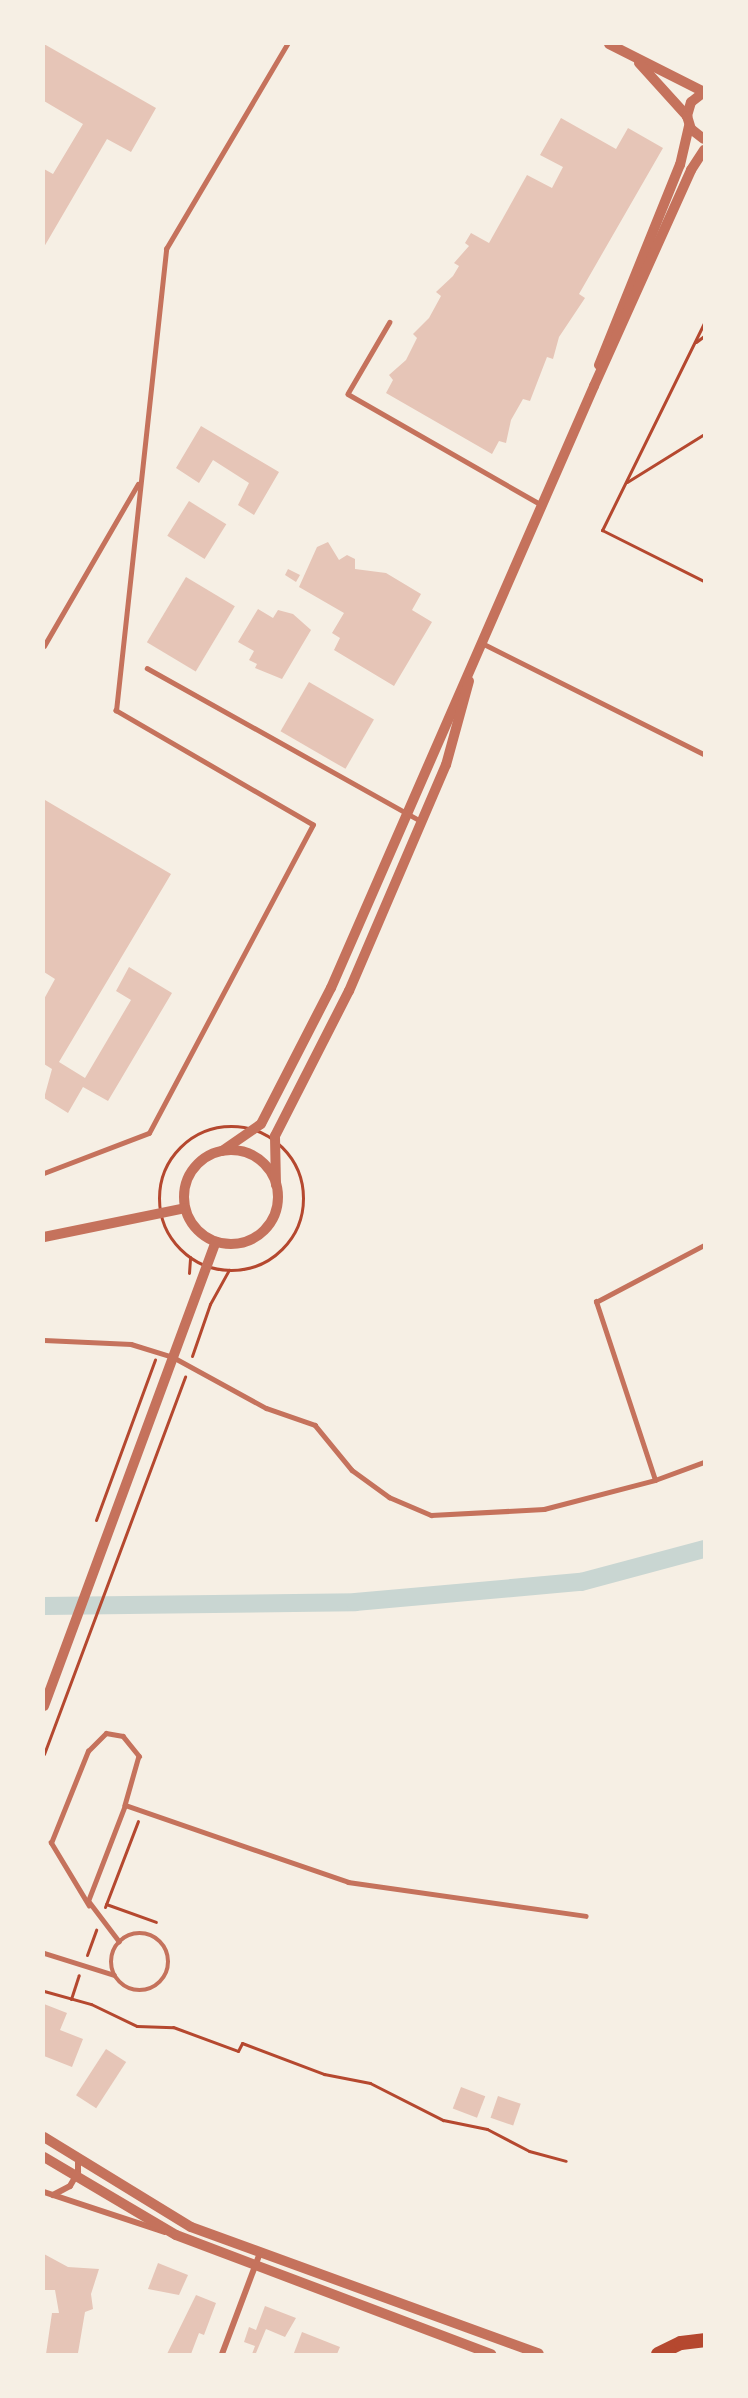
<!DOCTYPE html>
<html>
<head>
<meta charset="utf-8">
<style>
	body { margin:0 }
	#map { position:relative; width:748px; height:2398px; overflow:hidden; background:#f6efe4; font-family:"DejaVu Sans",sans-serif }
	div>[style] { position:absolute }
	.canal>* { height:18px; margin:-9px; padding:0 9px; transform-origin:9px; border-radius:9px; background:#c9d6d2 }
	.building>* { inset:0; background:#e6c5b7; transform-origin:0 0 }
	.path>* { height:3px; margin:-1.5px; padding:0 1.5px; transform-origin:1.5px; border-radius:1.5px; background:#b5482f }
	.path>.ring { margin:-1.5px; padding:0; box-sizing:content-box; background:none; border:3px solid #b5482f; border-radius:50% }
	.service>* { height:4.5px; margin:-2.25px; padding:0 2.25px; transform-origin:2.25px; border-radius:2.25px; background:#c5725c }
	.service>.ring { margin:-2.25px; padding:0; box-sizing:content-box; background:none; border:4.5px solid #c5725c; border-radius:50% }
	.minor>* { height:6px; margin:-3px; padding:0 3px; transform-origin:3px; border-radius:3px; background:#c5725c }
	.tertiary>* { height:10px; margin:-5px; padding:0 5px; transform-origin:5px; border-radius:5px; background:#c5725c }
	.tertiary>.ring { margin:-5px; padding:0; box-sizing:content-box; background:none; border:10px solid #c5725c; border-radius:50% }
	.primary>* { height:14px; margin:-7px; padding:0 7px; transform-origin:7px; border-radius:7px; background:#b5482f }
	span { translate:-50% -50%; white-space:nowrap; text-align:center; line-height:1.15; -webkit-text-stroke:4.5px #f6efe4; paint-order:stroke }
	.frame { position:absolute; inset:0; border:45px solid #f6efe4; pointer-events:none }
</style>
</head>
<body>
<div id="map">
	<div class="canal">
		<i style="left:44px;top:1606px;width:311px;rotate:-0.7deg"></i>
		<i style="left:355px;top:1602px;width:227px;rotate:-5.1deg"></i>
		<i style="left:581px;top:1582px;width:127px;rotate:-15deg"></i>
	</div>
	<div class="building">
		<i style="clip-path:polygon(44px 44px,156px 108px,131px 152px,107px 139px,44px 247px,44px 169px,53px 174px,83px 124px,44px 101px)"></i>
		<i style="clip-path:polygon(561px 118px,616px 149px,628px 128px,663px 148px,579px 294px,585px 298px,559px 337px,553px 359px,547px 357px,530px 401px,523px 399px,511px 420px,506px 443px,499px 441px,492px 454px,386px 393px,393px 380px,389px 375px,406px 360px,417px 338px,413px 334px,429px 318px,441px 296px,436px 292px,453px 276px,459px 266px,454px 263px,469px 246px,465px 243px,471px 233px,489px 243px,527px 175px,552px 188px,563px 167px,540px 155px)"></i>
		<i style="clip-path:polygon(201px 426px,279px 472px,254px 515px,238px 505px,249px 483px,213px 460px,199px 483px,176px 468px)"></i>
		<i style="left:189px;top:501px;width:44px;height:41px;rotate:32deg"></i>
		<i style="clip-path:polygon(328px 542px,339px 560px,347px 555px,355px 559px,355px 569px,386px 573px,421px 594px,412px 610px,432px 622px,394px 686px,334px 650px,340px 638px,332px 633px,344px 613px,299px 587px,317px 547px)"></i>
		<i style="clip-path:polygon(288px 569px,300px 575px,296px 582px,285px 575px)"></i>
		<i style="left:186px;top:577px;width:57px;height:76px;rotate:31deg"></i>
		<i style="clip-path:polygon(258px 609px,273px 618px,278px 610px,293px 614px,311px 630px,282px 679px,255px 668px,257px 664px,249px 660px,254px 651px,238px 642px)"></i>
		<i style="left:309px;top:682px;width:75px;height:57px;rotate:30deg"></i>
		<i style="clip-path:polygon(45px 800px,171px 874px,59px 1062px,85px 1078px,131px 1000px,116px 991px,129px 967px,172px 993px,108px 1101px,83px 1087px,68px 1113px,44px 1098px,52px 1069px,44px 1064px,44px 999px,55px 979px,44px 972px)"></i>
		<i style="clip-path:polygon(44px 2004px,67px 2013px,60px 2030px,83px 2039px,72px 2067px,44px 2056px)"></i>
		<i style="left:106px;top:2049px;width:24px;height:55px;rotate:33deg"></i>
		<i style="left:461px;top:2087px;width:26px;height:23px;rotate:21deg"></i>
		<i style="left:498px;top:2096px;width:24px;height:23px;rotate:19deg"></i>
		<i style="clip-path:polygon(44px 2254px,68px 2267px,99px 2269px,91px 2294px,93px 2309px,85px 2312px,78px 2353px,46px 2354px,52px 2313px,59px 2313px,55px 2290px,44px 2290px)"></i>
		<i style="clip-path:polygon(158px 2263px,188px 2275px,179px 2295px,148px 2289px)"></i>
		<i style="clip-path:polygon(196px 2295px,216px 2303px,204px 2335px,199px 2333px,191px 2354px,167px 2354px)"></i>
		<i style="clip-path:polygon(265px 2306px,296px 2318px,285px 2337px,266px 2329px,256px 2353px,260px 2354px,252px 2354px,255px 2346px,244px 2342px,249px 2327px,256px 2330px)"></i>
		<i style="clip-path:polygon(302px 2332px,340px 2347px,337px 2354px,294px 2353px)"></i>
	</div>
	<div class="path">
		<i style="left:704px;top:323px;width:231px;rotate:116.2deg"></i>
		<i style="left:602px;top:530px;width:114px;rotate:26.6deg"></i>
		<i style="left:696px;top:342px;width:10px;rotate:-37deg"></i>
		<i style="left:627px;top:482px;width:91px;rotate:-31.9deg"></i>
		<i class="ring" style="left:159px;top:1126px;width:141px;height:141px"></i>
		<i style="left:189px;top:1273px;width:16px;rotate:-86deg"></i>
		<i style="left:192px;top:1356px;width:55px;rotate:-70.9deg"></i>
		<i style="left:210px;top:1304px;width:39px;rotate:-61deg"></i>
		<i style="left:96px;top:1520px;width:171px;rotate:-69.8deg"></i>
		<i style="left:44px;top:1754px;width:403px;rotate:-69.5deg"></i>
		<i style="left:106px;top:1904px;width:53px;rotate:19.8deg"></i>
		<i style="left:105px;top:1907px;width:92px;rotate:-69deg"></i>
		<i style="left:87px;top:1955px;width:27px;rotate:-70deg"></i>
		<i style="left:44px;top:1991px;width:49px;rotate:15.5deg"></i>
		<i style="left:91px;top:2004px;width:51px;rotate:25.6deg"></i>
		<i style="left:137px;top:2026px;width:36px;rotate:2deg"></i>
		<i style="left:173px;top:2027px;width:69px;rotate:20.3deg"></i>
		<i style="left:238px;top:2051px;width:9px;rotate:-63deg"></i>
		<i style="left:242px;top:2043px;width:88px;rotate:20.7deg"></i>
		<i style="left:324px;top:2074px;width:47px;rotate:11.1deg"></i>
		<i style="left:370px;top:2083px;width:82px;rotate:26.9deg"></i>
		<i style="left:443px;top:2120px;width:45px;rotate:11.6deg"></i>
		<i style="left:487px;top:2129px;width:47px;rotate:27.6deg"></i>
		<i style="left:529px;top:2151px;width:38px;rotate:15deg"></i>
		<i style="left:71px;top:1999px;width:25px;rotate:-72deg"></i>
	</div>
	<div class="service">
		<i style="left:390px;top:322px;width:83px;rotate:120.3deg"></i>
		<i style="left:348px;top:394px;width:224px;rotate:29.8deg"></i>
		<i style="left:482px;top:643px;width:248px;rotate:26.6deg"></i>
		<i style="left:44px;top:646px;width:187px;rotate:-59.9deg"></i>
		<i style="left:147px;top:668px;width:315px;rotate:29.2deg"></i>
		<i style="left:44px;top:1173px;width:112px;rotate:-20.9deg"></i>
		<i style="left:149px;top:1133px;width:349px;rotate:-62deg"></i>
		<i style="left:313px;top:825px;width:228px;rotate:-149.9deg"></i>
		<i style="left:116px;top:711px;width:465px;rotate:-83.8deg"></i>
		<i style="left:166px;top:249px;width:238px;rotate:-59.4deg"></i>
		<i style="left:44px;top:1340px;width:87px;rotate:2.6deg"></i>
		<i style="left:131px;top:1344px;width:44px;rotate:17.2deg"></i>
		<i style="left:173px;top:1357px;width:106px;rotate:28.7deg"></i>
		<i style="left:266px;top:1408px;width:52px;rotate:19.1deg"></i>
		<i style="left:315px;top:1425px;width:58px;rotate:50.6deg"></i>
		<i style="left:352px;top:1470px;width:46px;rotate:36.1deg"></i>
		<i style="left:389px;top:1497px;width:46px;rotate:23.2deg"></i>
		<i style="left:431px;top:1515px;width:113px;rotate:-3deg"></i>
		<i style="left:544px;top:1509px;width:115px;rotate:-14.6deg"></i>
		<i style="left:655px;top:1480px;width:188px;rotate:-108.3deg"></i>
		<i style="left:596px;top:1302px;width:122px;rotate:-27.8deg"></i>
		<i style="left:655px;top:1480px;width:52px;rotate:-20.2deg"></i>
		<i style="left:89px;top:1906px;width:74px;rotate:-121.1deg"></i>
		<i style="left:51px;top:1843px;width:99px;rotate:-68.1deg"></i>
		<i style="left:88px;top:1751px;width:25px;rotate:-45deg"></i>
		<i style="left:106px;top:1733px;width:17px;rotate:10deg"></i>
		<i style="left:123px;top:1736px;width:26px;rotate:51deg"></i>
		<i style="left:139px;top:1756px;width:51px;rotate:105.9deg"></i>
		<i class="ring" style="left:111px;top:1933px;width:53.5px;height:53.5px"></i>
		<i style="left:119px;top:1942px;width:51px;rotate:-127.1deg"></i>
		<i style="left:88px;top:1901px;width:103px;rotate:-68.9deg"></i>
		<i style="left:125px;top:1805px;width:236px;rotate:19deg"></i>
		<i style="left:348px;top:1882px;width:240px;rotate:8.1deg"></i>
		<i style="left:44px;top:1953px;width:73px;rotate:17.4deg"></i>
	</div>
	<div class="minor">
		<i style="left:44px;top:2192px;width:127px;rotate:18.3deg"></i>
		<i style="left:53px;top:2195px;width:19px;rotate:-28deg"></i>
		<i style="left:70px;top:2186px;width:16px;rotate:-60deg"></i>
		<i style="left:78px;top:2172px;width:13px;rotate:-90deg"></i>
		<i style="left:222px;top:2354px;width:108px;rotate:-69.4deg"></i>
	</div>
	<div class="tertiary">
		<i style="left:609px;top:44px;width:106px;rotate:26.8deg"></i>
		<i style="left:639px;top:63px;width:72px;rotate:47.8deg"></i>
		<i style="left:704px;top:92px;width:16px;rotate:142deg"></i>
		<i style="left:691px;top:102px;width:15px;rotate:106deg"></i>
		<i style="left:687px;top:116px;width:14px;rotate:73deg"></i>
		<i style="left:691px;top:129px;width:16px;rotate:38deg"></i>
		<i style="left:599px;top:365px;width:216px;rotate:-68deg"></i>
		<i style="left:680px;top:165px;width:40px;rotate:-77deg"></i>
		<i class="ring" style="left:184px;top:1150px;width:84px;height:84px"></i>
		<i style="left:222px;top:1151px;width:47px;rotate:-34.7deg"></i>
		<i style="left:261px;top:1124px;width:153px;rotate:-62.8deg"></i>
		<i style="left:331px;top:988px;width:657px;rotate:-66.4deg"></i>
		<i style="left:594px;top:386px;width:237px;rotate:-65.8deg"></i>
		<i style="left:691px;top:170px;width:24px;rotate:-57deg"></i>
		<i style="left:276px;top:1185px;width:49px;rotate:-91.2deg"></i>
		<i style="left:275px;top:1136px;width:163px;rotate:-63deg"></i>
		<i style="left:349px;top:991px;width:246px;rotate:-66.8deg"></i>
		<i style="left:446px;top:765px;width:87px;rotate:-74.7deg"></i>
		<i style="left:44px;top:1237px;width:144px;rotate:-11.6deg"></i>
		<i style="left:44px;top:1706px;width:495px;rotate:-69.7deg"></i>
		<i style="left:44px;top:2137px;width:172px;rotate:31.5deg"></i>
		<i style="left:191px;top:2227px;width:370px;rotate:20deg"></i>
		<i style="left:44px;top:2157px;width:153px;rotate:30.6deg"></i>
		<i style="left:176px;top:2235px;width:337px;rotate:20.7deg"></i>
	</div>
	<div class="primary">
		<i style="left:658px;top:2354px;width:25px;rotate:-26deg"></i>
		<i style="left:681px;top:2343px;width:23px;rotate:-7deg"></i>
	</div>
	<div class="frame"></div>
</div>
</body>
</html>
